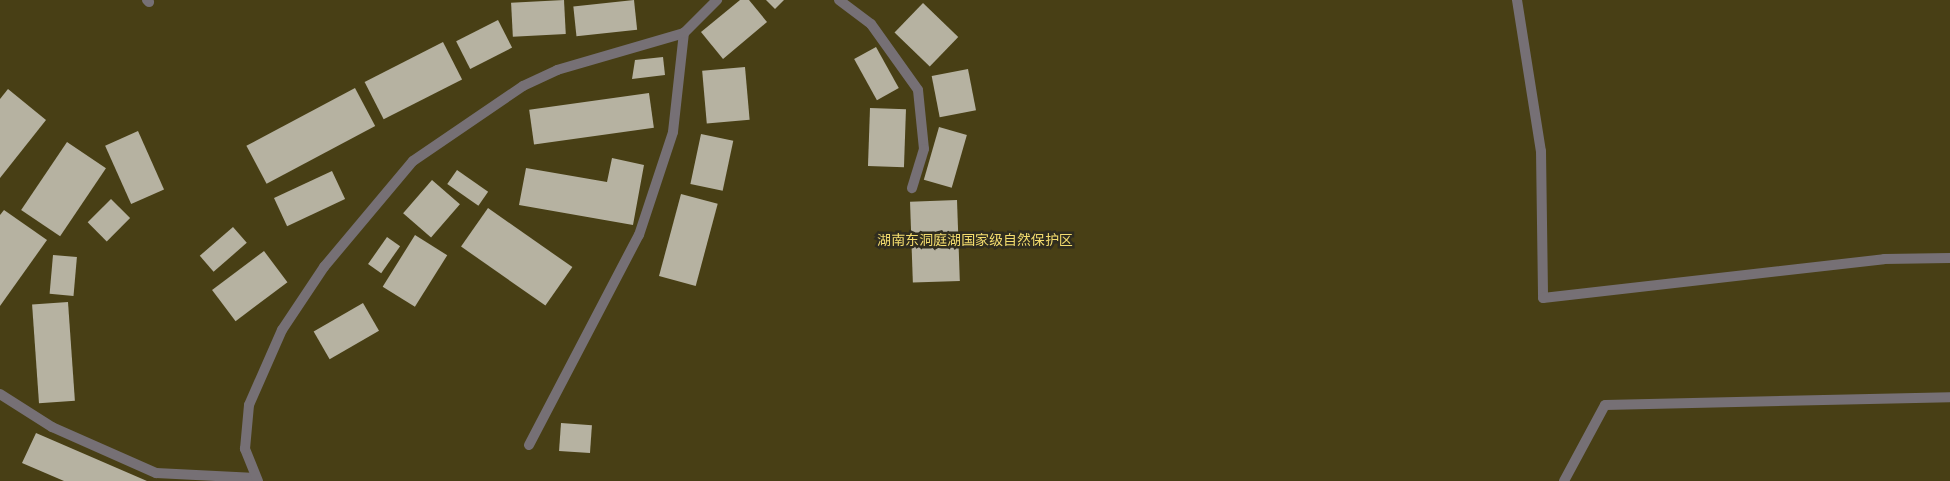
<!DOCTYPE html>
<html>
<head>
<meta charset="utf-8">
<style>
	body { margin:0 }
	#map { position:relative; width:1950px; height:481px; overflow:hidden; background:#302d1f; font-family:"Noto Sans","Noto Sans SC",sans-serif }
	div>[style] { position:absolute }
	.green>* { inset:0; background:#483f15; transform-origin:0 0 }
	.building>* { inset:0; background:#b6b2a1; transform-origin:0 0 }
	.street>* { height:10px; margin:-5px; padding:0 5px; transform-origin:5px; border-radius:5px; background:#767075 }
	span { translate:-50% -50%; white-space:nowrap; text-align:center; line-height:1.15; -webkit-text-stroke:5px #302d1f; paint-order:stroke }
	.park-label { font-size:14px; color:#f3dc6e }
</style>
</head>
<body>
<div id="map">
	<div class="green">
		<i style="left:0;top:0;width:1950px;height:481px"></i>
	</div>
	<div class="building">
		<i style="left:564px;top:0;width:34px;height:53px;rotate:87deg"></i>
		<i style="left:634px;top:0;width:30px;height:61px;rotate:84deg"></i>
		<i style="clip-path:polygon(740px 0,749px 0,767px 22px,723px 59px,701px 32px)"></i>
		<i style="clip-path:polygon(766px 0,784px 0,775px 9px)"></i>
		<i style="left:923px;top:3px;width:49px;height:41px;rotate:44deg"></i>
		<i style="left:498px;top:20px;width:31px;height:47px;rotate:63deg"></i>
		<i style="left:443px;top:42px;width:42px;height:88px;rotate:63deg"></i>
		<i style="left:876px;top:47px;width:47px;height:25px;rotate:61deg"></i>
		<i style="clip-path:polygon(663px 57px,665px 75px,632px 79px,635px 60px)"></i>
		<i style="left:745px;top:67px;width:53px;height:43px;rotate:85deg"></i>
		<i style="left:968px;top:69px;width:42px;height:37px;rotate:79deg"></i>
		<i style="left:355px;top:88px;width:43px;height:123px;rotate:62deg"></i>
		<i style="clip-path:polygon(8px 89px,46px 120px,0 178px,0 99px)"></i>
		<i style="left:649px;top:93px;width:35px;height:121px;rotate:82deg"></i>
		<i style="left:870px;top:108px;width:36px;height:58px;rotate:2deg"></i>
		<i style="left:939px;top:127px;width:29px;height:55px;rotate:16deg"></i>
		<i style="left:138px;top:131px;width:64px;height:36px;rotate:66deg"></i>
		<i style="left:701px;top:134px;width:33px;height:51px;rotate:12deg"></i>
		<i style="left:67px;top:142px;width:47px;height:82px;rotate:34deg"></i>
		<i style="clip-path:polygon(612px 158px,644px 165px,633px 225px,519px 205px,526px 168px,607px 182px)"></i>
		<i style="left:457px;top:170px;width:38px;height:17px;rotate:35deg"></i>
		<i style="left:332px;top:171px;width:31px;height:64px;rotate:65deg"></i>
		<i style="left:432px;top:180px;width:37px;height:44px;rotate:41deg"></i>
		<i style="left:681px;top:194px;width:38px;height:85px;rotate:15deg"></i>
		<i style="left:111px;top:199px;width:27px;height:33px;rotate:45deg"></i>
		<i style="left:957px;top:200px;width:81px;height:47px;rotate:88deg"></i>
		<i style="left:488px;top:208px;width:103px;height:47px;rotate:35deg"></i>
		<i style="clip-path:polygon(4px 210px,47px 240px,0 306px,0 215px)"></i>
		<i style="left:233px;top:227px;width:21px;height:44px;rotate:49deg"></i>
		<i style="left:415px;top:235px;width:38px;height:61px;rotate:32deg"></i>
		<i style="left:387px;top:237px;width:16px;height:33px;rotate:35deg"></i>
		<i style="left:264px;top:251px;width:39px;height:65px;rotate:53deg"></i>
		<i style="left:53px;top:255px;width:24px;height:39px;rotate:5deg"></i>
		<i style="left:68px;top:302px;width:99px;height:36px;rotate:86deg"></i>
		<i style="left:363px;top:303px;width:32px;height:57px;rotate:60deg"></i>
		<i style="left:561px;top:423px;width:31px;height:28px;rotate:4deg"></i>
		<i style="clip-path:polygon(36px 433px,147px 481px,64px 481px,22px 463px)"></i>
	</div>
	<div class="street">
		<i style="left:147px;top:0;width:3px;rotate:45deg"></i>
		<i style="left:839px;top:0;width:40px;rotate:37deg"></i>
		<i style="left:871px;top:24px;width:81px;rotate:54.5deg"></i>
		<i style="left:918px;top:90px;width:59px;rotate:84.2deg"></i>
		<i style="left:924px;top:149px;width:41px;rotate:107.1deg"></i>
		<i style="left:1517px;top:0;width:153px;rotate:81deg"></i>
		<i style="left:1541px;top:151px;width:147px;rotate:89.2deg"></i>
		<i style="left:1543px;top:298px;width:343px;rotate:-6.5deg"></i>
		<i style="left:1884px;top:259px;width:66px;rotate:-0.9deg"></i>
		<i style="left:0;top:394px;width:62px;rotate:32.4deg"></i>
		<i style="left:52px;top:427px;width:114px;rotate:23.9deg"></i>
		<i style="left:156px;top:473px;width:100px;rotate:2.9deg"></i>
		<i style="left:529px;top:445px;width:237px;rotate:-62.4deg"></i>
		<i style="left:639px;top:235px;width:108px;rotate:-71.7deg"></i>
		<i style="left:673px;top:132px;width:100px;rotate:-83.7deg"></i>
		<i style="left:258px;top:481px;width:35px;rotate:-112deg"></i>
		<i style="left:245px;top:449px;width:44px;rotate:-84.8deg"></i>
		<i style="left:249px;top:405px;width:82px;rotate:-66.3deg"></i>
		<i style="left:282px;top:330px;width:76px;rotate:-56.3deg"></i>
		<i style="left:324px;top:267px;width:138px;rotate:-50deg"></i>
		<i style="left:413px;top:161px;width:133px;rotate:-34.3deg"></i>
		<i style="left:523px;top:86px;width:38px;rotate:-25deg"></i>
		<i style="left:557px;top:70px;width:132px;rotate:-16.2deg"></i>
		<i style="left:684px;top:33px;width:47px;rotate:-45deg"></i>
		<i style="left:1564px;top:481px;width:86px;rotate:-61.7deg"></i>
		<i style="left:1605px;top:405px;width:345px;rotate:-1.3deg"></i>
	</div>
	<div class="park-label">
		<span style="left:975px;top:240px">湖南东洞庭湖国家级自然保护区</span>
	</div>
</div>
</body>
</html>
